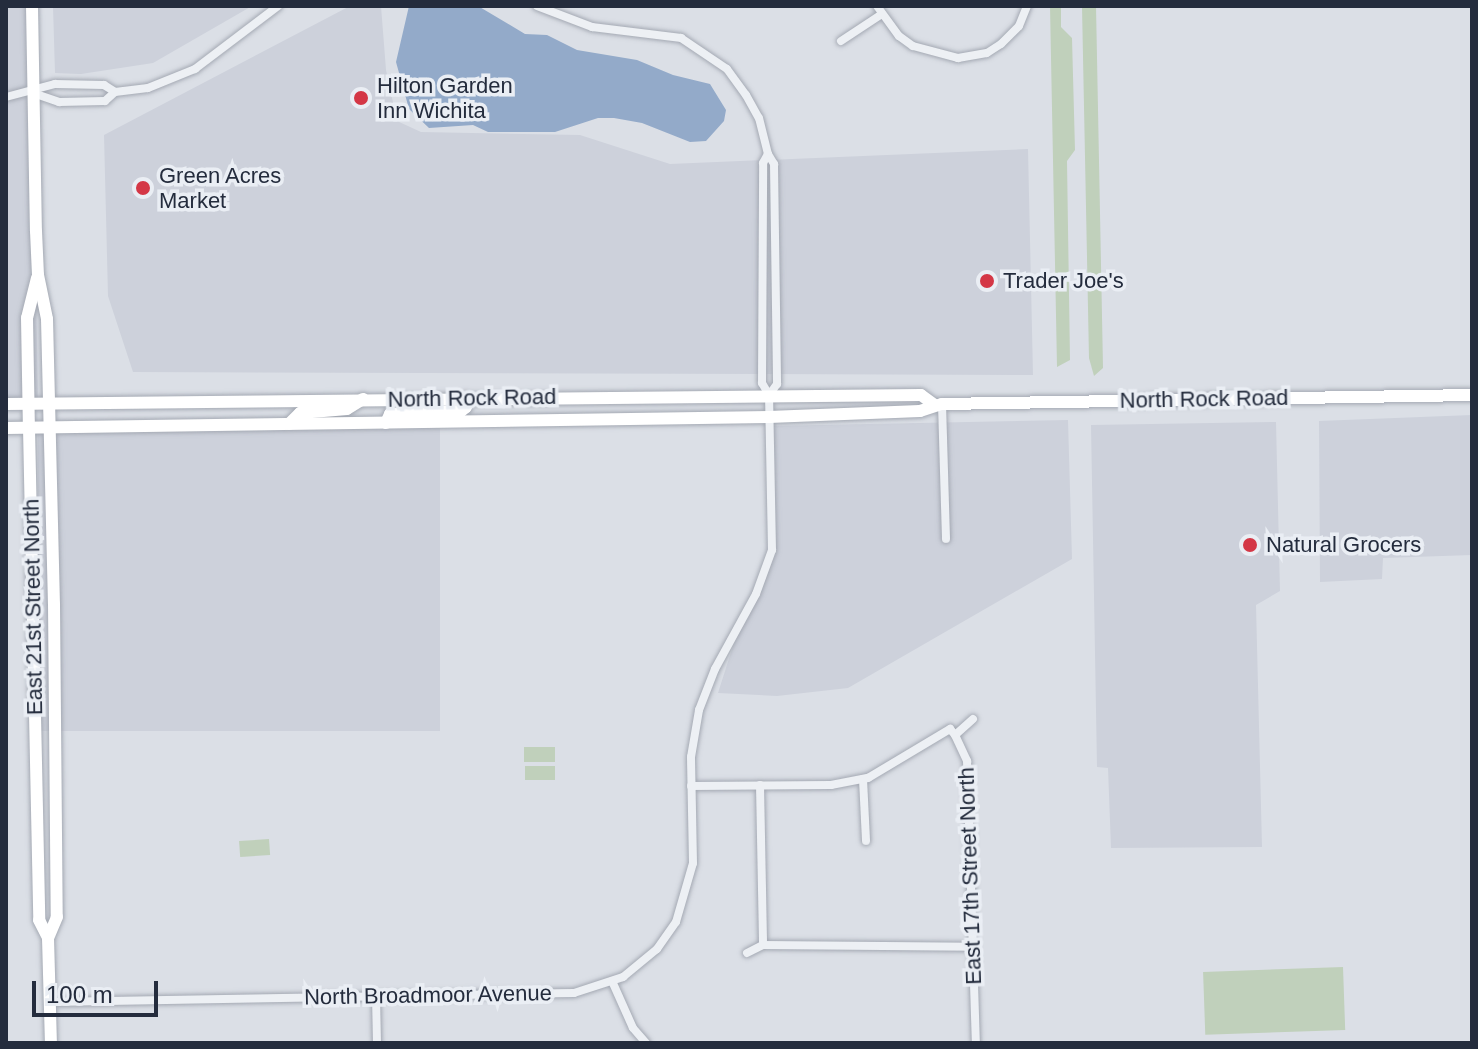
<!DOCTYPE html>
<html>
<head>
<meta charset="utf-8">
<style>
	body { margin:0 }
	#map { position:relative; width:1478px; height:1049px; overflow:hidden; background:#dbdfe6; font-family:Helvetica,sans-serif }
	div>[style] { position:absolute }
	.built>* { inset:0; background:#cdd1db; transform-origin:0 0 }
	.green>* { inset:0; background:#c0d0bb; transform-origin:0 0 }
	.water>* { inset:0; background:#93aac9 }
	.roads { filter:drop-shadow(0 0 2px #a4a9b3) drop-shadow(0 0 2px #a4a9b3) }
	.street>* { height:8px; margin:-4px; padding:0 4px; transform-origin:4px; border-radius:4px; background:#edf0f4 }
	.secondary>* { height:12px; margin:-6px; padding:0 6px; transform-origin:6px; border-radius:6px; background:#fff }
	.dots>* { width:22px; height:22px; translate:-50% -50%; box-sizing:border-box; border:4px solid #eaeef4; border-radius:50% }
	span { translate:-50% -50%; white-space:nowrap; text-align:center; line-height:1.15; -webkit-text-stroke:7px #eaeef4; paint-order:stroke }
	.poi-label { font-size:22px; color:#242c3d }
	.left { translate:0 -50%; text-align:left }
	.street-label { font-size:22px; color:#242c3d }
	.frame { position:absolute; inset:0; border:8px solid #242c3d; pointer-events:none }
	.scale { position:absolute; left:32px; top:981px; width:126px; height:36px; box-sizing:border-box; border:4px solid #242c3d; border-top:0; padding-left:10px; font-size:24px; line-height:28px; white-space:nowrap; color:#242c3d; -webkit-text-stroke:6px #eaeef4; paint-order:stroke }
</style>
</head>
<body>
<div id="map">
	<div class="built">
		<i style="clip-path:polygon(6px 6px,31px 6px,38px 403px,6px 404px)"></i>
		<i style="clip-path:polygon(53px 6px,252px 6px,153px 63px,81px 74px,55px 73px)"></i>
		<i style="clip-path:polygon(350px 6px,381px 6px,386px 70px,397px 121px,421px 132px,580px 135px,670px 164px,1028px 149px,1033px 375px,133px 372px,108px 296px,104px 135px)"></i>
		<i style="clip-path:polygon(1472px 415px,1472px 555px,1383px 558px,1382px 579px,1320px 582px,1319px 421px)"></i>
		<i style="clip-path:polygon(1068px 420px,1072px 559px,848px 688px,777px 696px,718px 693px,740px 624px,772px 550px,770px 426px)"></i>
		<i style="left:440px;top:422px;width:309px;height:402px;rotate:90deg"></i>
		<i style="clip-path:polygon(1276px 422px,1280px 591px,1256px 605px,1262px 847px,1111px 848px,1108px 768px,1097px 767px,1091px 425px)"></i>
	</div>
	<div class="green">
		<i style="clip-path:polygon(1050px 6px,1061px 6px,1061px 27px,1072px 38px,1075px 150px,1067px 161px,1070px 360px,1057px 367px)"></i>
		<i style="clip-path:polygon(1082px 6px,1096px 6px,1103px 368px,1094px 376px,1089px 358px)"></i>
		<i style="left:524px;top:747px;width:31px;height:15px"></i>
		<i style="left:525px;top:766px;width:30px;height:14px"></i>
		<i style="left:269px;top:839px;width:16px;height:30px;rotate:86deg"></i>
		<i style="left:1343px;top:967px;width:63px;height:140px;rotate:88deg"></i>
	</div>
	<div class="water">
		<i style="clip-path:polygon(409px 6px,478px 6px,525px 34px,547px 35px,577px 50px,637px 60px,673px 75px,710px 84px,726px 110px,724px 121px,706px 141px,690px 142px,642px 123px,614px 118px,598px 118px,555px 132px,488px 132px,473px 125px,429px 128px,409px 109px,396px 62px)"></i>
	</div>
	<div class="roads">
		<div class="street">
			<i style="left:537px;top:6px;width:59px;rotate:20.9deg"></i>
			<i style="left:592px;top:27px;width:90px;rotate:7deg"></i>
			<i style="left:681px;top:38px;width:55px;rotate:34deg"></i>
			<i style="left:727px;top:69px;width:32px;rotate:54deg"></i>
			<i style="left:746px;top:95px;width:26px;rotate:61deg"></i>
			<i style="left:759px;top:118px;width:37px;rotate:76deg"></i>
			<i style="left:768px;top:154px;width:12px;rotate:59deg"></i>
			<i style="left:774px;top:164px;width:220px;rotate:89.2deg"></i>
			<i style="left:777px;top:384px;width:14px;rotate:126deg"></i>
			<i style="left:877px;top:6px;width:37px;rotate:54deg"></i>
			<i style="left:899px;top:36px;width:17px;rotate:36deg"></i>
			<i style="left:913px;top:46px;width:47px;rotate:14.9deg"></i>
			<i style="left:958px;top:58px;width:29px;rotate:-10deg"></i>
			<i style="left:987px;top:53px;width:17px;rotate:-33deg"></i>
			<i style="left:1001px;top:44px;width:25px;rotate:-45deg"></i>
			<i style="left:1019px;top:26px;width:22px;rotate:-68deg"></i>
			<i style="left:841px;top:41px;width:49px;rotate:-33.4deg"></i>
			<i style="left:33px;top:93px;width:28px;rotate:19deg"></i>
			<i style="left:59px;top:102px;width:46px;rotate:-1.2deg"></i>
			<i style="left:105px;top:101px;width:13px;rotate:-42deg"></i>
			<i style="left:115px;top:92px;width:33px;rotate:-7deg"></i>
			<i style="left:148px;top:88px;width:51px;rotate:-22deg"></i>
			<i style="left:195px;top:69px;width:104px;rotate:-37.2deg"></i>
			<i style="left:6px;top:97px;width:51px;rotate:-14.9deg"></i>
			<i style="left:55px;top:84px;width:49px;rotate:1.2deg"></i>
			<i style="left:104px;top:85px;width:13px;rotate:32deg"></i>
			<i style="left:942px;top:404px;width:135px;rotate:88.3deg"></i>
			<i style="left:973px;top:719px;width:24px;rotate:138deg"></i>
			<i style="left:955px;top:735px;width:29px;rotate:65deg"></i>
			<i style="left:967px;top:761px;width:282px;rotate:88.2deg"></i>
			<i style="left:863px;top:779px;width:62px;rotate:87.2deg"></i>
			<i style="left:760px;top:785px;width:160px;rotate:88.9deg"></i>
			<i style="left:691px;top:786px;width:140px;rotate:-0.4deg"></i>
			<i style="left:831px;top:785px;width:38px;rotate:-11deg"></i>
			<i style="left:868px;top:778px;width:96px;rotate:-30.9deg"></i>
			<i style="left:950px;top:729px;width:8px;rotate:50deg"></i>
			<i style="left:763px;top:945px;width:210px;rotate:0.5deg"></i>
			<i style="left:747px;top:953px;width:18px;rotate:-27deg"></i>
			<i style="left:612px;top:981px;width:51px;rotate:65.9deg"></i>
			<i style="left:633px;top:1028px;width:20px;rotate:49deg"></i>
			<i style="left:376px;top:996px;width:47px;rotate:88.8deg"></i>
			<i style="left:50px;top:1002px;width:524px;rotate:-0.98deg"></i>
			<i style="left:574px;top:993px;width:52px;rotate:-18.1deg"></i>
			<i style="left:623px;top:977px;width:44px;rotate:-39.5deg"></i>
			<i style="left:657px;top:949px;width:33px;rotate:-55deg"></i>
			<i style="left:676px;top:922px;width:61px;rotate:-73.9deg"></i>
			<i style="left:693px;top:863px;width:106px;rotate:-91.1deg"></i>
			<i style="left:691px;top:757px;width:48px;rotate:-80.3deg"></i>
			<i style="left:699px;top:710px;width:44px;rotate:-68.7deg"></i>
			<i style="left:715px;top:669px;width:85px;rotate:-61.3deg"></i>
			<i style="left:756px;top:594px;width:47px;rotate:-70deg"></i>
			<i style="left:772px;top:550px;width:155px;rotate:-91.1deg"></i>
			<i style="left:769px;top:395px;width:14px;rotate:-120deg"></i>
			<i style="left:762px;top:383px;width:220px;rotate:-89.7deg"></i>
			<i style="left:763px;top:163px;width:10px;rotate:-61deg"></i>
		</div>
		<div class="secondary">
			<i style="left:32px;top:6px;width:225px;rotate:89deg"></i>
			<i style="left:36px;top:231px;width:44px;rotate:87.4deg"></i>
			<i style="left:38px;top:275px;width:45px;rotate:78.4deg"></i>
			<i style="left:47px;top:319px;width:285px;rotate:88.6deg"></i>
			<i style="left:54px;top:604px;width:313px;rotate:89.5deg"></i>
			<i style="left:57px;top:917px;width:23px;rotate:113deg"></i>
			<i style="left:48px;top:938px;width:105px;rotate:88.4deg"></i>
			<i style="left:37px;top:278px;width:41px;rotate:104deg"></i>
			<i style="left:27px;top:318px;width:110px;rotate:89deg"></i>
			<i style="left:29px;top:428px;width:492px;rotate:88.8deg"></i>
			<i style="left:39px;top:920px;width:20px;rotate:63deg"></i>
			<i style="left:6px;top:404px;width:915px;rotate:-0.56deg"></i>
			<i style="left:921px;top:395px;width:17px;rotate:36deg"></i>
			<i style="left:386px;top:423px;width:10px;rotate:-66deg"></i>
			<i style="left:390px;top:414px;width:71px;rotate:-2.4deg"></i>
			<i style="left:461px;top:411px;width:6px;rotate:-39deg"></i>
			<i style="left:466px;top:407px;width:9px;rotate:-90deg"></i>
			<i style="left:289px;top:424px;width:16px;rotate:-45deg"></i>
			<i style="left:300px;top:413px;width:47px;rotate:-4.9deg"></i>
			<i style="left:347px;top:409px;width:19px;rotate:-32deg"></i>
			<i style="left:6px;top:428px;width:763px;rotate:-0.83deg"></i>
			<i style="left:769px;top:417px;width:151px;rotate:-2.3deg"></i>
			<i style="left:920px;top:411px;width:23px;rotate:-18deg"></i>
			<i style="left:942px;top:404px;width:530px;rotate:-0.97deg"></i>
		</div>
	</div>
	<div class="dots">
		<i style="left:361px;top:98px;background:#d43746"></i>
		<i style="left:143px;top:188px;background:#d43746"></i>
		<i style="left:987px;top:281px;background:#d43746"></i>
		<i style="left:1250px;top:545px;background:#d43746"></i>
	</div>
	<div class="poi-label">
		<span class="left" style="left:377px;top:98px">Hilton Garden<br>Inn Wichita</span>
		<span class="left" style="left:159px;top:188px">Green Acres<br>Market</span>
		<span class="left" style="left:1003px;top:281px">Trader Joe's</span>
		<span class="left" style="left:1266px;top:545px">Natural Grocers</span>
	</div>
	<div class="street-label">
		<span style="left:472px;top:398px;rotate:-1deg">North Rock Road</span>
		<span style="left:1204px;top:399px;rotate:-1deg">North Rock Road</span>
		<span style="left:33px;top:607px;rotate:-91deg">East 21st Street North</span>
		<span style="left:970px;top:876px;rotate:-92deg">East 17th Street North</span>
		<span style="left:428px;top:995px;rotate:-1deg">North Broadmoor Avenue</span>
	</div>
	<div class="frame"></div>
	<div class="scale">100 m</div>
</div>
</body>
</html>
